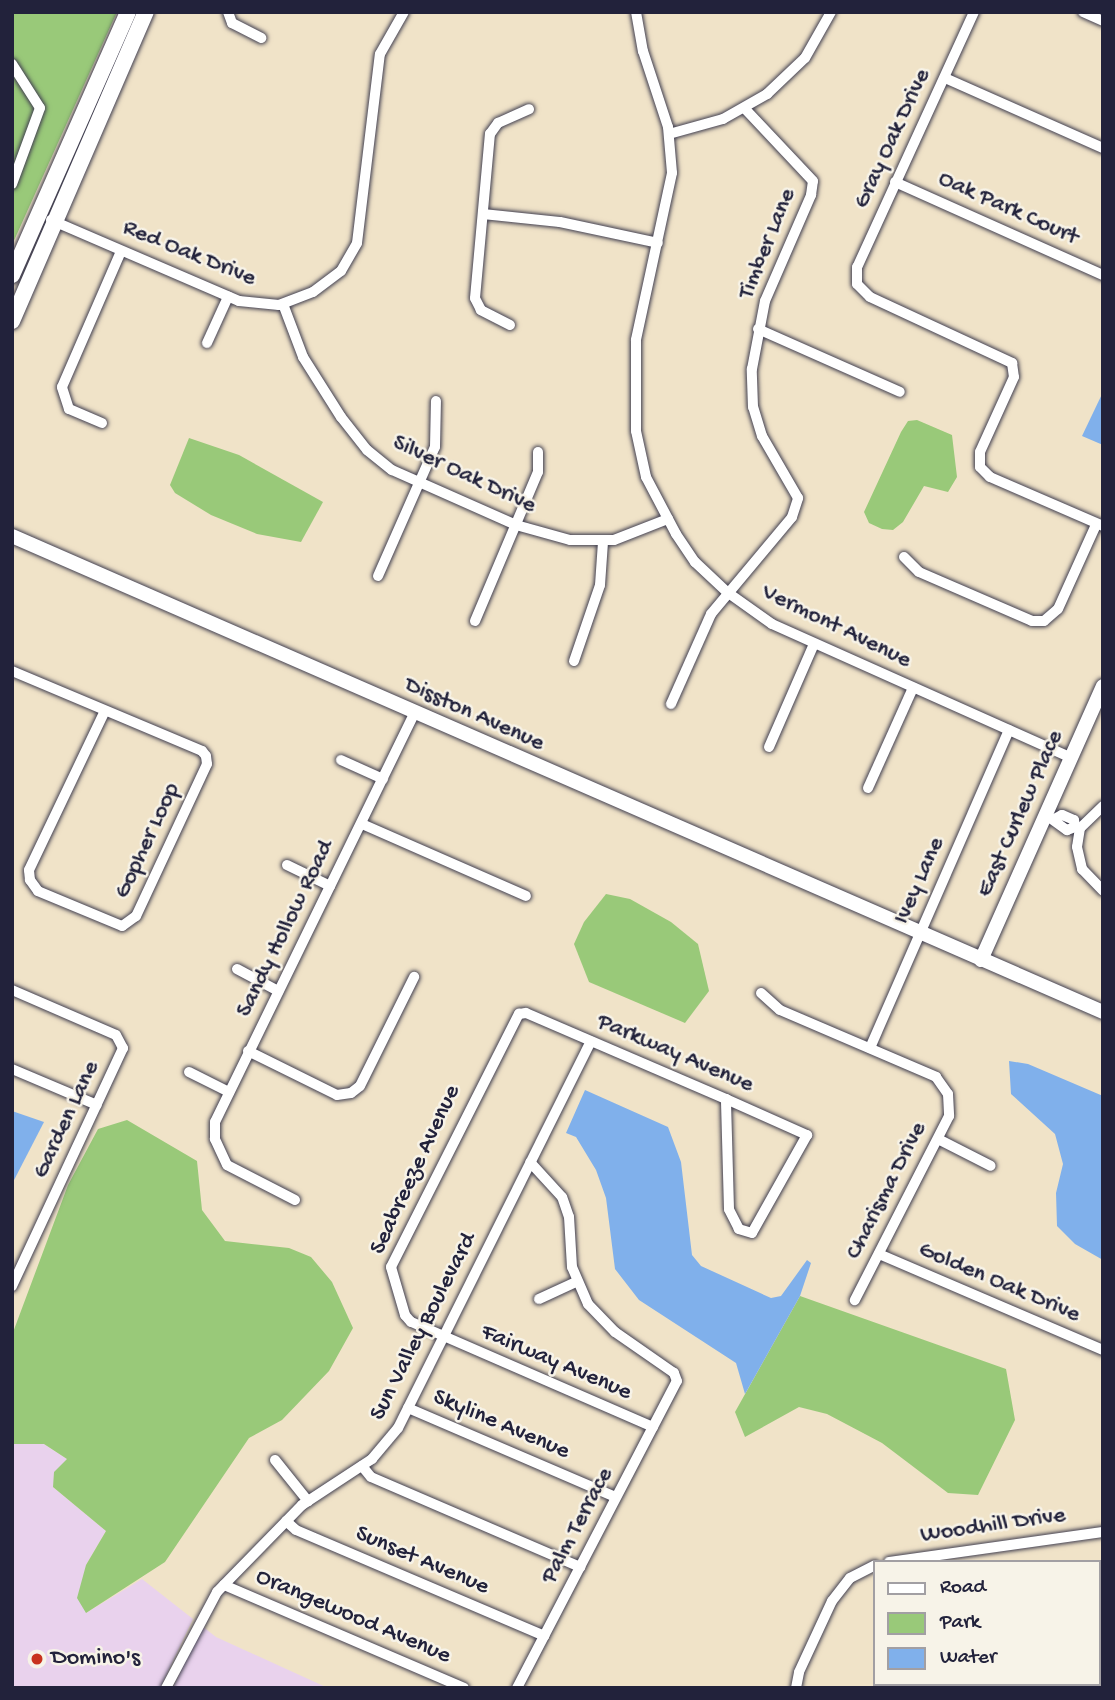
<!DOCTYPE html>
<html>
<head>
<meta charset="utf-8">
<style>
	body { margin:0 }
	#map { position:relative; width:1115px; height:1700px; overflow:hidden; background:#f0e3c8; font-family:"Gochi Hand",sans-serif }
	div>[style] { position:absolute }
	.built>* { inset:0; background:#e9d2ed }
	.green>* { inset:0; background:#99c979 }
	.water>* { inset:0; background:#80b0eb }
	.roads { filter:drop-shadow(0 0 2px #413f50) drop-shadow(0 0 2px #413f50) }
	.minor>* { height:10px; margin:-5px; padding:0 5px; transform-origin:5px; border-radius:5px; background:#fff }
	.tertiary>* { height:14px; margin:-7px; padding:0 7px; transform-origin:7px; border-radius:7px; background:#fff }
	.secondary>* { height:16px; margin:-8px; padding:0 8px; transform-origin:8px; border-radius:8px; background:#fff }
	.dots>* { width:19px; height:19px; translate:-50% -50%; box-sizing:border-box; border:4px solid #f7f3e8; border-radius:50% }
	span { translate:-50% -50%; white-space:nowrap; text-align:center; line-height:1.15; -webkit-text-stroke:5px #f7f3e8; paint-order:stroke }
	.street-label { font-size:24px; color:#22223b }
	.poi-label { font-size:24px; color:#22223b }
	.left { translate:0 -50%; text-align:left }
	.frame { position:absolute; inset:0; border:14px solid #22223b; pointer-events:none }
	.legend { position:absolute; left:873px; top:1560px; width:228px; height:126px; box-sizing:border-box; background:#f7f3e8; border:2px solid #a29fa3; margin:0; padding:9px 12px; list-style:none; font-size:21px; color:#22223b }
	.legend li { display:flex; align-items:center; gap:14px; height:35px }
	.legend b { width:35px; border:2px solid #a29fa3 }
</style>
</head>
<body>
<div id="map">
	<div class="built">
		<i style="clip-path:polygon(12px 1444px,44px 1444px,67px 1459px,53px 1487px,106px 1531px,86px 1565px,86px 1613px,142px 1579px,193px 1619px,160px 1688px,12px 1688px)"></i>
		<i style="clip-path:polygon(202px 1626px,216px 1637px,328px 1688px,173px 1688px)"></i>
	</div>
	<div class="green">
		<i style="clip-path:polygon(12px 12px,117px 12px,12px 245px)"></i>
		<i style="clip-path:polygon(917px 420px,952px 435px,957px 477px,948px 492px,924px 486px,903px 522px,893px 530px,882px 529px,869px 523px,864px 512px,901px 432px,908px 421px)"></i>
		<i style="clip-path:polygon(189px 438px,239px 455px,323px 502px,301px 542px,257px 534px,211px 515px,175px 493px,170px 485px)"></i>
		<i style="clip-path:polygon(606px 894px,630px 899px,671px 922px,698px 944px,709px 991px,685px 1023px,589px 982px,574px 944px,584px 922px)"></i>
		<i style="clip-path:polygon(127px 1120px,197px 1161px,202px 1210px,225px 1241px,289px 1248px,311px 1257px,332px 1282px,353px 1328px,329px 1371px,282px 1420px,249px 1438px,165px 1562px,86px 1613px,77px 1598px,86px 1565px,106px 1531px,53px 1487px,54px 1472px,67px 1459px,44px 1444px,12px 1444px,12px 1335px,68px 1185px,98px 1129px)"></i>
		<i style="clip-path:polygon(800px 1296px,1006px 1369px,1015px 1420px,978px 1495px,948px 1493px,882px 1443px,827px 1414px,799px 1407px,745px 1437px,735px 1412px)"></i>
	</div>
	<div class="water">
		<i style="clip-path:polygon(1103px 392px,1103px 445px,1082px 436px)"></i>
		<i style="clip-path:polygon(1009px 1061px,1028px 1064px,1103px 1096px,1103px 1260px,1075px 1244px,1057px 1226px,1056px 1193px,1063px 1164px,1055px 1134px,1011px 1094px)"></i>
		<i style="clip-path:polygon(585px 1090px,668px 1127px,681px 1162px,692px 1255px,701px 1266px,771px 1298px,781px 1296px,807px 1260px,811px 1263px,800px 1296px,745px 1394px,736px 1363px,639px 1300px,615px 1269px,606px 1198px,596px 1170px,576px 1137px,566px 1133px)"></i>
		<i style="clip-path:polygon(12px 1111px,44px 1122px,12px 1184px)"></i>
	</div>
	<div class="roads">
		<div class="minor">
			<i style="left:228px;top:12px;width:12px;rotate:70deg"></i>
			<i style="left:232px;top:23px;width:33px;rotate:27deg"></i>
			<i style="left:636px;top:12px;width:40px;rotate:80deg"></i>
			<i style="left:643px;top:51px;width:80px;rotate:71.8deg"></i>
			<i style="left:668px;top:127px;width:46px;rotate:85deg"></i>
			<i style="left:672px;top:173px;width:171px;rotate:102.2deg"></i>
			<i style="left:636px;top:340px;width:91px;rotate:90deg"></i>
			<i style="left:636px;top:431px;width:47px;rotate:77.7deg"></i>
			<i style="left:646px;top:477px;width:64px;rotate:62.2deg"></i>
			<i style="left:676px;top:534px;width:34px;rotate:56deg"></i>
			<i style="left:695px;top:562px;width:44px;rotate:43.2deg"></i>
			<i style="left:727px;top:592px;width:55px;rotate:35.4deg"></i>
			<i style="left:772px;top:624px;width:328px;rotate:24.1deg"></i>
			<i style="left:974px;top:12px;width:281px;rotate:114.6deg"></i>
			<i style="left:857px;top:267px;width:17px;rotate:90deg"></i>
			<i style="left:857px;top:284px;width:18px;rotate:45deg"></i>
			<i style="left:870px;top:297px;width:157px;rotate:24.9deg"></i>
			<i style="left:1012px;top:363px;width:14px;rotate:82deg"></i>
			<i style="left:1014px;top:377px;width:82px;rotate:114.4deg"></i>
			<i style="left:980px;top:452px;width:15px;rotate:90deg"></i>
			<i style="left:980px;top:467px;width:14px;rotate:45deg"></i>
			<i style="left:990px;top:477px;width:123px;rotate:23.4deg"></i>
			<i style="left:1083px;top:12px;width:22px;rotate:24deg"></i>
			<i style="left:12px;top:64px;width:52px;rotate:57.5deg"></i>
			<i style="left:40px;top:108px;width:81px;rotate:110.2deg"></i>
			<i style="left:945px;top:78px;width:173px;rotate:23.9deg"></i>
			<i style="left:669px;top:134px;width:56px;rotate:-15.5deg"></i>
			<i style="left:723px;top:119px;width:51px;rotate:-29.6deg"></i>
			<i style="left:767px;top:94px;width:52px;rotate:-43.5deg"></i>
			<i style="left:805px;top:58px;width:53px;rotate:-60.5deg"></i>
			<i style="left:895px;top:182px;width:228px;rotate:24.1deg"></i>
			<i style="left:483px;top:214px;width:77px;rotate:5.9deg"></i>
			<i style="left:560px;top:222px;width:100px;rotate:12.1deg"></i>
			<i style="left:51px;top:220px;width:205px;rotate:23.3deg"></i>
			<i style="left:239px;top:301px;width:40px;rotate:5.7deg"></i>
			<i style="left:279px;top:305px;width:36px;rotate:-21deg"></i>
			<i style="left:313px;top:292px;width:35px;rotate:-37deg"></i>
			<i style="left:341px;top:271px;width:32px;rotate:-60deg"></i>
			<i style="left:357px;top:243px;width:190px;rotate:-83.1deg"></i>
			<i style="left:380px;top:54px;width:48px;rotate:-60.3deg"></i>
			<i style="left:283px;top:304px;width:57px;rotate:69.3deg"></i>
			<i style="left:303px;top:357px;width:71px;rotate:57.7deg"></i>
			<i style="left:341px;top:417px;width:42px;rotate:51.8deg"></i>
			<i style="left:367px;top:450px;width:32px;rotate:39deg"></i>
			<i style="left:392px;top:470px;width:136px;rotate:23.9deg"></i>
			<i style="left:516px;top:525px;width:56px;rotate:15.5deg"></i>
			<i style="left:570px;top:540px;width:44px"></i>
			<i style="left:614px;top:540px;width:58px;rotate:-21.3deg"></i>
			<i style="left:510px;top:325px;width:33px;rotate:-153deg"></i>
			<i style="left:481px;top:310px;width:13px;rotate:-117deg"></i>
			<i style="left:475px;top:298px;width:165px;rotate:-84.8deg"></i>
			<i style="left:490px;top:134px;width:14px;rotate:-54deg"></i>
			<i style="left:498px;top:123px;width:34px;rotate:-24deg"></i>
			<i style="left:758px;top:329px;width:155px;rotate:23.9deg"></i>
			<i style="left:207px;top:343px;width:51px;rotate:-65.5deg"></i>
			<i style="left:102px;top:423px;width:36px;rotate:-157deg"></i>
			<i style="left:69px;top:409px;width:23px;rotate:-108deg"></i>
			<i style="left:62px;top:387px;width:148px;rotate:-66.5deg"></i>
			<i style="left:904px;top:557px;width:21px;rotate:45deg"></i>
			<i style="left:919px;top:572px;width:123px;rotate:23.4deg"></i>
			<i style="left:1032px;top:621px;width:12px"></i>
			<i style="left:1044px;top:621px;width:18px;rotate:-41deg"></i>
			<i style="left:1058px;top:609px;width:92px;rotate:-65.7deg"></i>
			<i style="left:378px;top:576px;width:141px;rotate:-66.2deg"></i>
			<i style="left:435px;top:447px;width:46px;rotate:-88.8deg"></i>
			<i style="left:475px;top:621px;width:162px;rotate:-67.1deg"></i>
			<i style="left:538px;top:472px;width:20px;rotate:-90deg"></i>
			<i style="left:574px;top:661px;width:80px;rotate:-71.1deg"></i>
			<i style="left:600px;top:585px;width:43px;rotate:-86deg"></i>
			<i style="left:12px;top:671px;width:206px;rotate:22.8deg"></i>
			<i style="left:202px;top:751px;width:6px;rotate:51deg"></i>
			<i style="left:206px;top:756px;width:8px;rotate:83deg"></i>
			<i style="left:207px;top:764px;width:168px;rotate:115deg"></i>
			<i style="left:136px;top:916px;width:17px;rotate:144deg"></i>
			<i style="left:122px;top:926px;width:91px;rotate:-157.4deg"></i>
			<i style="left:38px;top:891px;width:14px;rotate:-126deg"></i>
			<i style="left:30px;top:880px;width:10px;rotate:-96deg"></i>
			<i style="left:29px;top:870px;width:176px;rotate:-64.5deg"></i>
			<i style="left:671px;top:704px;width:98px;rotate:-66deg"></i>
			<i style="left:711px;top:614px;width:126px;rotate:-50.1deg"></i>
			<i style="left:792px;top:517px;width:20px;rotate:-72deg"></i>
			<i style="left:798px;top:498px;width:72px;rotate:-120.1deg"></i>
			<i style="left:762px;top:436px;width:30px;rotate:-107deg"></i>
			<i style="left:753px;top:407px;width:38px;rotate:-92deg"></i>
			<i style="left:752px;top:369px;width:69px;rotate:-79.2deg"></i>
			<i style="left:765px;top:301px;width:116px;rotate:-66.5deg"></i>
			<i style="left:811px;top:195px;width:14px;rotate:-82deg"></i>
			<i style="left:813px;top:181px;width:98px;rotate:-133.3deg"></i>
			<i style="left:769px;top:747px;width:112px;rotate:-66.4deg"></i>
			<i style="left:341px;top:760px;width:46px;rotate:24.3deg"></i>
			<i style="left:868px;top:788px;width:110px;rotate:-65.8deg"></i>
			<i style="left:1103px;top:806px;width:32px;rotate:136deg"></i>
			<i style="left:1080px;top:828px;width:19px;rotate:99deg"></i>
			<i style="left:1077px;top:847px;width:23px;rotate:77deg"></i>
			<i style="left:1082px;top:869px;width:30px;rotate:46deg"></i>
			<i style="left:1046px;top:815px;width:26px;rotate:36deg"></i>
			<i style="left:1067px;top:830px;width:9px;rotate:-21deg"></i>
			<i style="left:1075px;top:827px;width:7px;rotate:-98deg"></i>
			<i style="left:1074px;top:820px;width:13px;rotate:-157deg"></i>
			<i style="left:1062px;top:815px;width:9px;rotate:153deg"></i>
			<i style="left:362px;top:824px;width:179px;rotate:23.7deg"></i>
			<i style="left:287px;top:865px;width:48px;rotate:26deg"></i>
			<i style="left:237px;top:969px;width:47px;rotate:28.2deg"></i>
			<i style="left:12px;top:990px;width:113px;rotate:23.4deg"></i>
			<i style="left:116px;top:1035px;width:15px;rotate:62deg"></i>
			<i style="left:123px;top:1048px;width:263px;rotate:115deg"></i>
			<i style="left:761px;top:993px;width:25px;rotate:42deg"></i>
			<i style="left:780px;top:1010px;width:170px;rotate:23.2deg"></i>
			<i style="left:936px;top:1077px;width:21px;rotate:55deg"></i>
			<i style="left:948px;top:1094px;width:22px;rotate:87deg"></i>
			<i style="left:949px;top:1116px;width:207px;rotate:117.1deg"></i>
			<i style="left:870px;top:1048px;width:347px;rotate:-66.4deg"></i>
			<i style="left:248px;top:1051px;width:99px;rotate:26.3deg"></i>
			<i style="left:337px;top:1095px;width:14px;rotate:-8deg"></i>
			<i style="left:351px;top:1093px;width:11px;rotate:-38deg"></i>
			<i style="left:360px;top:1086px;width:122px;rotate:-63.6deg"></i>
			<i style="left:12px;top:1069px;width:92px;rotate:23deg"></i>
			<i style="left:189px;top:1072px;width:45px;rotate:26.6deg"></i>
			<i style="left:938px;top:1139px;width:59px;rotate:27deg"></i>
			<i style="left:295px;top:1200px;width:76px;rotate:-152.8deg"></i>
			<i style="left:227px;top:1165px;width:29px;rotate:-115deg"></i>
			<i style="left:215px;top:1139px;width:17px;rotate:-90deg"></i>
			<i style="left:215px;top:1122px;width:454px;rotate:-64deg"></i>
			<i style="left:879px;top:1254px;width:244px;rotate:23.2deg"></i>
			<i style="left:539px;top:1299px;width:41px;rotate:-24.7deg"></i>
			<i style="left:408px;top:1408px;width:226px;rotate:23.2deg"></i>
			<i style="left:653px;top:1427px;width:264px;rotate:-156.5deg"></i>
			<i style="left:411px;top:1322px;width:9px;rotate:-131deg"></i>
			<i style="left:405px;top:1315px;width:50px;rotate:-106.3deg"></i>
			<i style="left:391px;top:1267px;width:284px;rotate:-63.2deg"></i>
			<i style="left:519px;top:1014px;width:7px;rotate:-8deg"></i>
			<i style="left:526px;top:1013px;width:218px;rotate:23.3deg"></i>
			<i style="left:726px;top:1099px;width:89px;rotate:24deg"></i>
			<i style="left:807px;top:1135px;width:112px;rotate:119.3deg"></i>
			<i style="left:752px;top:1233px;width:14px;rotate:-163deg"></i>
			<i style="left:739px;top:1229px;width:22px;rotate:-117deg"></i>
			<i style="left:729px;top:1209px;width:110px;rotate:-91.6deg"></i>
			<i style="left:275px;top:1460px;width:53px;rotate:51.2deg"></i>
			<i style="left:362px;top:1466px;width:14px;rotate:51deg"></i>
			<i style="left:371px;top:1477px;width:228px;rotate:23.3deg"></i>
			<i style="left:286px;top:1521px;width:13px;rotate:42deg"></i>
			<i style="left:296px;top:1530px;width:270px;rotate:23.1deg"></i>
			<i style="left:889px;top:1562px;width:216px;rotate:-8deg"></i>
			<i style="left:224px;top:1585px;width:261px;rotate:23.2deg"></i>
			<i style="left:166px;top:1688px;width:109px;rotate:-62deg"></i>
			<i style="left:217px;top:1592px;width:122px;rotate:-45.7deg"></i>
			<i style="left:302px;top:1505px;width:84px;rotate:-33.3deg"></i>
			<i style="left:372px;top:1459px;width:40px;rotate:-50deg"></i>
			<i style="left:398px;top:1428px;width:432px;rotate:-63.5deg"></i>
			<i style="left:517px;top:1688px;width:346px;rotate:-62.5deg"></i>
			<i style="left:677px;top:1381px;width:9px;rotate:-111deg"></i>
			<i style="left:674px;top:1373px;width:72px;rotate:-145.2deg"></i>
			<i style="left:615px;top:1332px;width:39px;rotate:-134deg"></i>
			<i style="left:588px;top:1304px;width:40px;rotate:-113.4deg"></i>
			<i style="left:572px;top:1267px;width:50px;rotate:-93.4deg"></i>
			<i style="left:569px;top:1217px;width:21px;rotate:-109deg"></i>
			<i style="left:562px;top:1197px;width:47px;rotate:-132.4deg"></i>
			<i style="left:796px;top:1688px;width:16px;rotate:-79deg"></i>
			<i style="left:799px;top:1672px;width:78px;rotate:-65.1deg"></i>
			<i style="left:832px;top:1601px;width:29px;rotate:-52deg"></i>
			<i style="left:850px;top:1578px;width:28px;rotate:-27deg"></i>
		</div>
		<div class="tertiary">
			<i style="left:12px;top:536px;width:1190px;rotate:23.57deg"></i>
			<i style="left:981px;top:960px;width:300px;rotate:-66deg"></i>
		</div>
		<div class="secondary">
			<i style="left:12px;top:275px;width:287px;rotate:-66.2deg"></i>
			<i style="left:12px;top:321px;width:337px;rotate:-66.6deg"></i>
		</div>
	</div>
	<div class="dots">
		<i style="left:37px;top:1659px;background:#c8321e"></i>
	</div>
	<div class="street-label">
		<span style="left:893px;top:139px;rotate:-65deg">Gray Oak Drive</span>
		<span style="left:1008px;top:209px;rotate:24deg">Oak Park Court</span>
		<span style="left:768px;top:244px;rotate:-68deg">Timber Lane</span>
		<span style="left:189px;top:254px;rotate:22deg">Red Oak Drive</span>
		<span style="left:464px;top:475px;rotate:25deg">Silver Oak Drive</span>
		<span style="left:836px;top:627px;rotate:26deg">Vermont Avenue</span>
		<span style="left:474px;top:715px;rotate:24deg">Disston Avenue</span>
		<span style="left:1021px;top:814px;rotate:-66deg">East Curlew Place</span>
		<span style="left:148px;top:841px;rotate:-65deg">Gopher Loop</span>
		<span style="left:920px;top:881px;rotate:-66deg">Ivey Lane</span>
		<span style="left:286px;top:929px;rotate:-64deg">Sandy Hollow Road</span>
		<span style="left:675px;top:1054px;rotate:23deg">Parkway Avenue</span>
		<span style="left:67px;top:1120px;rotate:-65deg">Garden Lane</span>
		<span style="left:416px;top:1170px;rotate:-65deg">Seabreeze Avenue</span>
		<span style="left:887px;top:1191px;rotate:-63deg">Charisma Drive</span>
		<span style="left:999px;top:1283px;rotate:23deg">Golden Oak Drive</span>
		<span style="left:424px;top:1327px;rotate:-63deg">Sun Valley Boulevard</span>
		<span style="left:556px;top:1363px;rotate:23deg">Fairway Avenue</span>
		<span style="left:501px;top:1425px;rotate:23deg">Skyline Avenue</span>
		<span style="left:578px;top:1526px;rotate:-62deg">Palm Terrace</span>
		<span style="left:993px;top:1526px;rotate:-8deg">Woodhill Drive</span>
		<span style="left:422px;top:1561px;rotate:23deg">Sunset Avenue</span>
		<span style="left:353px;top:1617px;rotate:23deg">Orangewood Avenue</span>
	</div>
	<div class="poi-label">
		<span class="left" style="left:51px;top:1659px">Domino's</span>
	</div>
	<div class="frame"></div>
	<ul class="legend">
	<li><b style="height:9px;background:#fff"></b>Road</li>
	<li><b style="height:19px;background:#99c979"></b>Park</li>
	<li><b style="height:19px;background:#80b0eb"></b>Water</li>
	</ul>
</div>
</body>
</html>
